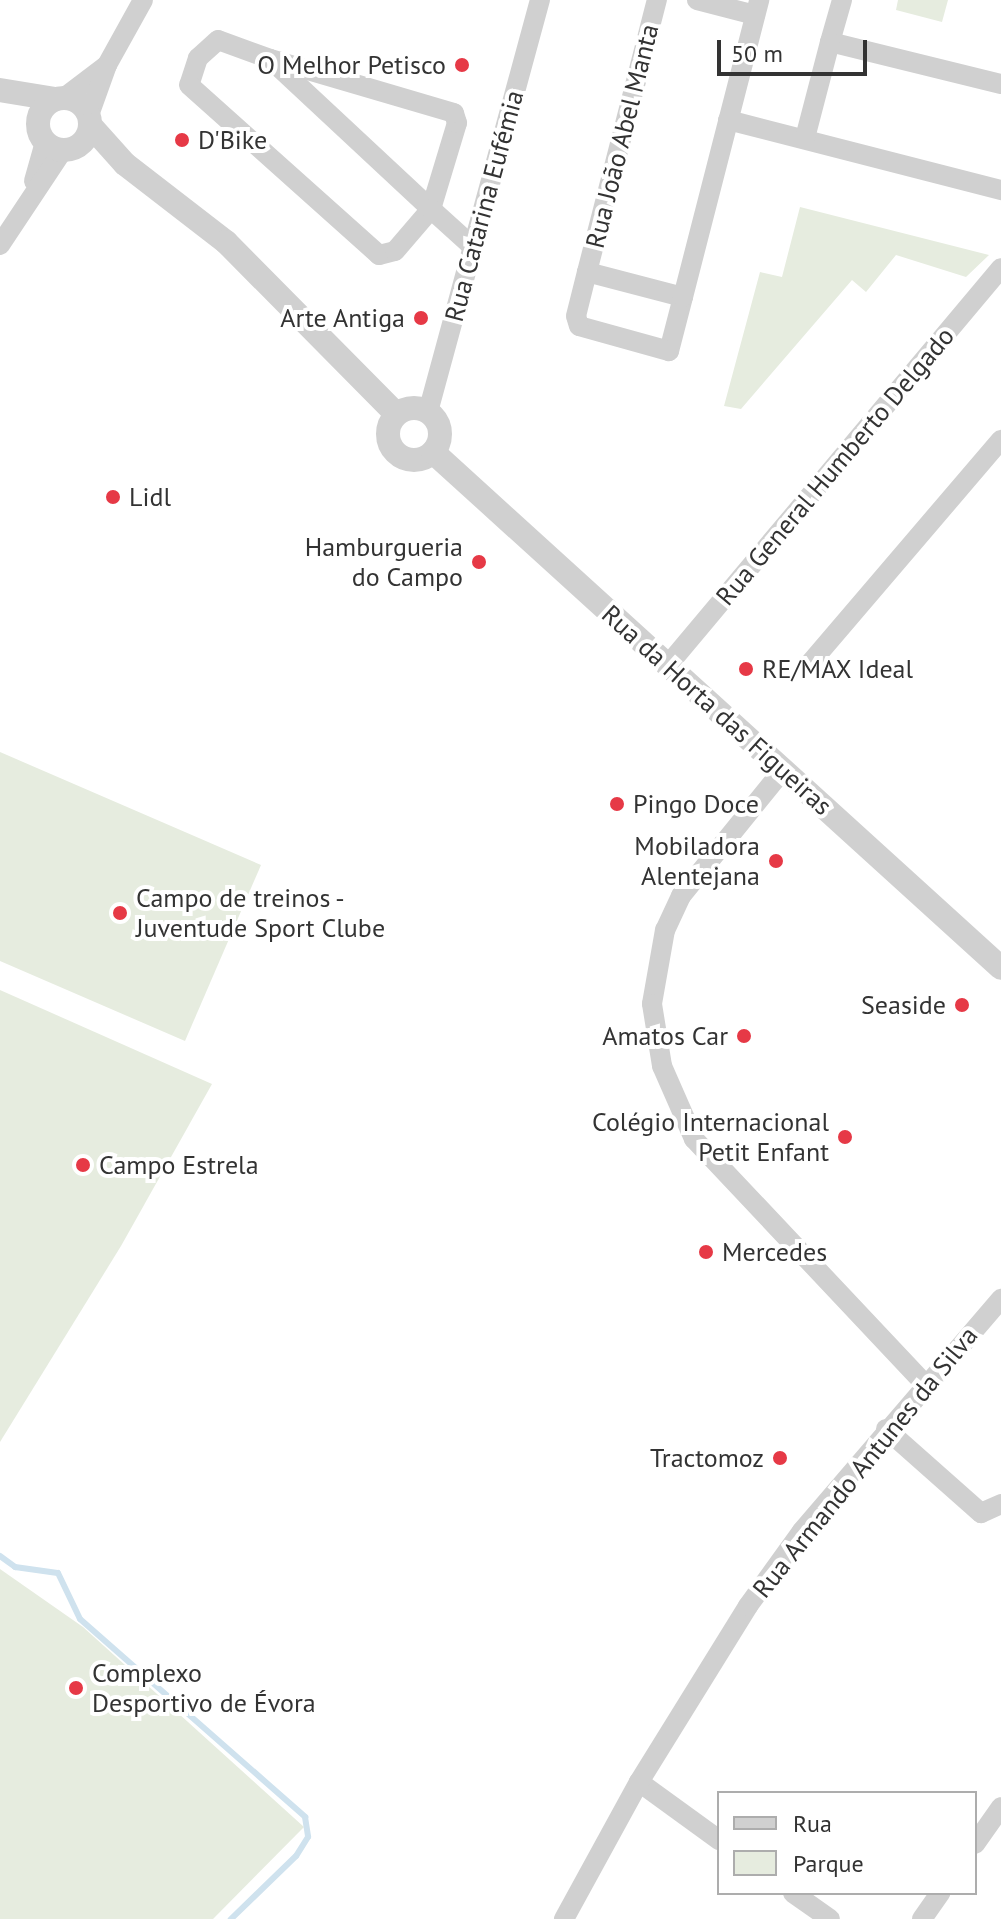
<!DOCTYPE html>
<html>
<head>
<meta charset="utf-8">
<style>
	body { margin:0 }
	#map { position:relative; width:1001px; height:1919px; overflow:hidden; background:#fff; font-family:"PT Sans",sans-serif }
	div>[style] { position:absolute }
	.green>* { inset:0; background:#e6ecdf }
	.stream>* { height:6px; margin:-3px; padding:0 3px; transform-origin:3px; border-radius:3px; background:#cfe2ee }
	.minor>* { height:20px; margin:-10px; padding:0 10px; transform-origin:10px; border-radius:10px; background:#d0d0d0 }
	.tertiary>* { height:24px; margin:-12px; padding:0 12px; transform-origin:12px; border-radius:12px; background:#d0d0d0 }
	.tertiary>.ring { margin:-12px; padding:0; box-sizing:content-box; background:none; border:24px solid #d0d0d0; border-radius:50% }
	.dots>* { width:22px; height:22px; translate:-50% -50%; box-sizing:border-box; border:4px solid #fff; border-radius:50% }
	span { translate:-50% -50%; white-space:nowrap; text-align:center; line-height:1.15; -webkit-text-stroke:8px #fff; paint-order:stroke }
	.poi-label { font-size:26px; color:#333 }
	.right { translate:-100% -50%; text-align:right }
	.left { translate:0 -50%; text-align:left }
	.street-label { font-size:26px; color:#333 }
	.legend { position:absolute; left:717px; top:1791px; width:260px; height:104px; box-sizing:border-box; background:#fff; border:2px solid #adadad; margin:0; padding:10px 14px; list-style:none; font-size:24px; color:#333 }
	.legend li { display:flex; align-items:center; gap:16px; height:40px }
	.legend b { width:40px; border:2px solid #adadad }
	.scale { position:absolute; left:717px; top:40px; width:150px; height:36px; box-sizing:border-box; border:4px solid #333; border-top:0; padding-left:10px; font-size:24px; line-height:28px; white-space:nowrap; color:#333; -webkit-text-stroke:6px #fff; paint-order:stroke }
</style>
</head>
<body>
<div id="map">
	<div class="green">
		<i style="clip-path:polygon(898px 0,948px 0,942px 22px,896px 10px)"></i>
		<i style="clip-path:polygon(800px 207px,989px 255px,966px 277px,896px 255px,866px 292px,852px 280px,741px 409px,724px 406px,760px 272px,782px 277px)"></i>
		<i style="clip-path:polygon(0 752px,261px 865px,185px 1041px,0 961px)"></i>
		<i style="clip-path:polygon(0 990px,212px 1084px,121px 1246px,0 1442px)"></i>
		<i style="clip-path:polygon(0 1569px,83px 1627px,304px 1827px,213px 1919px,0 1919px)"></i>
	</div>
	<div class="stream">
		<i style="left:0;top:1556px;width:19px;rotate:36deg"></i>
		<i style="left:15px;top:1567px;width:43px;rotate:7.9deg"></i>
		<i style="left:58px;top:1573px;width:51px;rotate:64.4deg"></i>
		<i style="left:80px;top:1619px;width:300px;rotate:41.3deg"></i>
		<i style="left:305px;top:1817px;width:20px;rotate:81deg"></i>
		<i style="left:308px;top:1837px;width:22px;rotate:122deg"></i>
		<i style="left:296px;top:1856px;width:91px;rotate:135.9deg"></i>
	</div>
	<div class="minor">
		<i style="left:697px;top:0;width:60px;rotate:14.5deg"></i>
		<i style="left:842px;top:0;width:44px;rotate:105.9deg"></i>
		<i style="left:830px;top:42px;width:176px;rotate:13.8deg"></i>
		<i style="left:270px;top:59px;width:55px;rotate:-159.9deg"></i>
		<i style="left:218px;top:40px;width:27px;rotate:138deg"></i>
		<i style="left:198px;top:58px;width:28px;rotate:108deg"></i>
		<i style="left:189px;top:85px;width:255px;rotate:41.8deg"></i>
		<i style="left:379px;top:255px;width:16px;rotate:-14deg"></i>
		<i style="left:395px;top:251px;width:55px;rotate:-49.4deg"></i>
		<i style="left:431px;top:209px;width:90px;rotate:-73.2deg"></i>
		<i style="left:457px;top:123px;width:10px;rotate:-107deg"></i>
		<i style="left:454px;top:113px;width:192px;rotate:-163.6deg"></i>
		<i style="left:270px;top:59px;width:220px;rotate:43deg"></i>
		<i style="left:431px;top:209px;width:57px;rotate:42.1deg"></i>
		<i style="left:65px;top:97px;width:53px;rotate:-37.3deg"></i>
		<i style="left:89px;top:115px;width:53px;rotate:-70.2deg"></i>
		<i style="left:107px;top:65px;width:74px;rotate:-61deg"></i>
		<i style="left:728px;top:120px;width:282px;rotate:14.4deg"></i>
		<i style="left:805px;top:138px;width:99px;rotate:-75.4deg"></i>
		<i style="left:34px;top:181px;width:41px;rotate:-74.2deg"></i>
		<i style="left:0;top:245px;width:114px;rotate:-56.4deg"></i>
		<i style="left:587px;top:272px;width:99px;rotate:14.6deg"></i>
		<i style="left:683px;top:297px;width:56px;rotate:104.5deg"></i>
		<i style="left:669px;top:351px;width:93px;rotate:-164.5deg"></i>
		<i style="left:579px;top:326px;width:10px;rotate:-107deg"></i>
		<i style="left:576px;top:316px;width:45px;rotate:-76deg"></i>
		<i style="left:587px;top:272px;width:281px;rotate:-75.6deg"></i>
		<i style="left:683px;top:297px;width:307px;rotate:-75.6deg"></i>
		<i style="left:428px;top:412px;width:427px;rotate:-74.8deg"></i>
		<i style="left:668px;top:665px;width:518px;rotate:-50.01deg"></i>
		<i style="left:806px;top:668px;width:300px;rotate:-49.5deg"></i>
		<i style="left:783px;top:770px;width:162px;rotate:129deg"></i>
		<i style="left:681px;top:896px;width:38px;rotate:115deg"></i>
		<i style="left:665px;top:930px;width:75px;rotate:100deg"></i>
		<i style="left:652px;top:1004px;width:63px;rotate:80.8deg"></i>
		<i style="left:662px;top:1066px;width:80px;rotate:66.3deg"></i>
		<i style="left:694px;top:1139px;width:335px;rotate:46.7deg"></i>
		<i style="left:886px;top:1429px;width:127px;rotate:41.5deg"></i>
		<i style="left:981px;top:1513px;width:22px;rotate:-24deg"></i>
		<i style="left:639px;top:1782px;width:99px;rotate:35.9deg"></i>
		<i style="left:975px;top:1844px;width:45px;rotate:-54.9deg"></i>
		<i style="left:793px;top:1893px;width:45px;rotate:35.1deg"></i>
		<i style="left:564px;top:1919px;width:156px;rotate:-61.3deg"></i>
		<i style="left:639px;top:1782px;width:207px;rotate:-58.2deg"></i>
		<i style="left:748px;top:1606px;width:92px;rotate:-54.2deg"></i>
		<i style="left:802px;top:1531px;width:306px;rotate:-49.4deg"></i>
		<i style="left:922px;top:1919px;width:32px;rotate:-55deg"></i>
	</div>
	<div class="tertiary">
		<i style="left:0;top:90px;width:56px;rotate:9.3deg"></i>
		<i class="ring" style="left:38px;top:98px;width:28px;height:28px"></i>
		<i style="left:90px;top:125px;width:52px;rotate:48.1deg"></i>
		<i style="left:125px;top:164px;width:128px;rotate:37.7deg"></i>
		<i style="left:226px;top:242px;width:242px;rotate:45.3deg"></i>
		<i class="ring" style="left:388px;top:408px;width:28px;height:28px"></i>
		<i style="left:433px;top:452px;width:767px;rotate:42.25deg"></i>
	</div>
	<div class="dots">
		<i style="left:462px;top:65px;background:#e63946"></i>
		<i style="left:182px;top:140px;background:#e63946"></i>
		<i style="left:421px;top:318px;background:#e63946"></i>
		<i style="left:113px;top:497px;background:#e63946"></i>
		<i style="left:479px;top:562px;background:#e63946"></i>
		<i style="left:746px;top:669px;background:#e63946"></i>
		<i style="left:617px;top:804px;background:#e63946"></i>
		<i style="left:776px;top:861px;background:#e63946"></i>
		<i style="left:120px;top:913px;background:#e63946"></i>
		<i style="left:962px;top:1005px;background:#e63946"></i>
		<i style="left:744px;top:1036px;background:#e63946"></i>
		<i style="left:845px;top:1137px;background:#e63946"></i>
		<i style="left:83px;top:1165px;background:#e63946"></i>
		<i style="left:706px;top:1252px;background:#e63946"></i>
		<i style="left:780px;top:1458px;background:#e63946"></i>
		<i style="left:76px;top:1688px;background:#e63946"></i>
	</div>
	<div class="poi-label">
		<span class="right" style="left:446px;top:65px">O Melhor Petisco</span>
		<span class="left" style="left:198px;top:140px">D'Bike</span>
		<span class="right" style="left:405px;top:318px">Arte Antiga</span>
		<span class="left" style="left:129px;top:497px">Lidl</span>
		<span class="right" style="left:463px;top:562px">Hamburgueria<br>do Campo</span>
		<span class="left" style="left:762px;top:669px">RE/MAX Ideal</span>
		<span class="left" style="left:633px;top:804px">Pingo Doce</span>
		<span class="right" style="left:760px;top:861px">Mobiladora<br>Alentejana</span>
		<span class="left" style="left:136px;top:913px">Campo de treinos -<br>Juventude Sport Clube</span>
		<span class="right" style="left:946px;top:1005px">Seaside</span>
		<span class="right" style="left:728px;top:1036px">Amatos Car</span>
		<span class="right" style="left:829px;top:1137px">Colégio Internacional<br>Petit Enfant</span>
		<span class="left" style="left:99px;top:1165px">Campo Estrela</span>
		<span class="left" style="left:722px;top:1252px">Mercedes</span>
		<span class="right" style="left:764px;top:1458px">Tractomoz</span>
		<span class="left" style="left:92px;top:1688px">Complexo<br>Desportivo de Évora</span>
	</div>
	<div class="street-label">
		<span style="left:622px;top:136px;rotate:-76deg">Rua João Abel Manta</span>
		<span style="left:484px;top:206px;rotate:-75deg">Rua Catarina Eufémia</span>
		<span style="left:835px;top:466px;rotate:-50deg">Rua General Humberto Delgado</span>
		<span style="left:717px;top:710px;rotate:42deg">Rua da Horta das Figueiras</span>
		<span style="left:865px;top:1462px;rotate:-51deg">Rua Armando Antunes da Silva</span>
	</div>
	<ul class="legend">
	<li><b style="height:10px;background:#d0d0d0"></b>Rua</li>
	<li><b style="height:22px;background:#e6ecdf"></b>Parque</li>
	</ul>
	<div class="scale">50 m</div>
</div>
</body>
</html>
